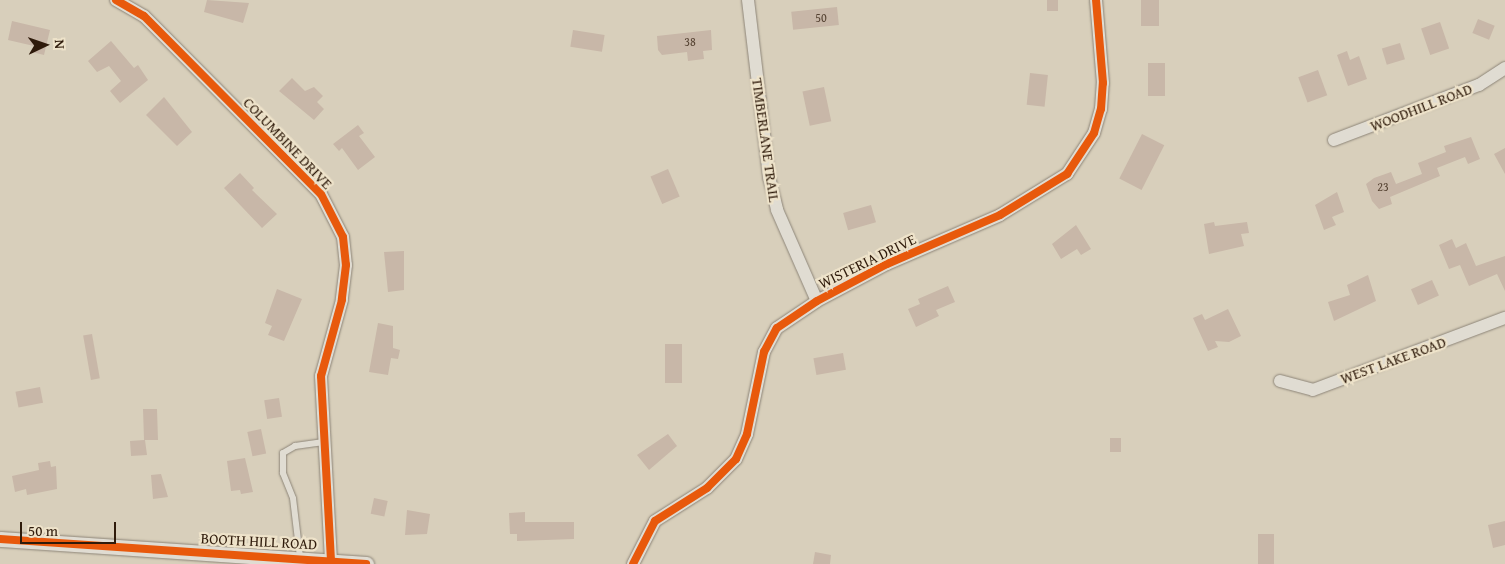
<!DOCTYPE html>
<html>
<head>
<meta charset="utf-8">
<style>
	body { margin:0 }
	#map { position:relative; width:1505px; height:564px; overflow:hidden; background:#d8cfbb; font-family:"Gentium Book Plus",serif }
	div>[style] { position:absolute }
	.building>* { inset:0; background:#c8b7a8; transform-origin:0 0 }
	.roads { filter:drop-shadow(0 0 1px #8d8578) drop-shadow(0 0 1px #8d8578) }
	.service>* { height:6px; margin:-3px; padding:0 3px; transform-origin:3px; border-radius:3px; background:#e0dcd2 }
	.minor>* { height:12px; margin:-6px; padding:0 6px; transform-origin:6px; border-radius:6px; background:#e0dcd2 }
	.tertiary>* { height:15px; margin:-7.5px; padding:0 7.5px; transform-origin:7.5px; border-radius:7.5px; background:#e0dcd2 }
	.cycleway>* { height:8px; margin:-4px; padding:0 4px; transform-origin:4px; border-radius:4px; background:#e8590c }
	span { translate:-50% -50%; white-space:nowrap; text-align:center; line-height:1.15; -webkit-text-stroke:4.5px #eee3ca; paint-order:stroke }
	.number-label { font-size:12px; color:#554232 }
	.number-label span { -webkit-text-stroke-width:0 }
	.street-label { font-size:15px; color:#2f1b0b }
	.north { position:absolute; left:20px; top:20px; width:50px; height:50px; -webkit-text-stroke:4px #eee3ca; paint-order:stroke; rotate:87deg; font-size:14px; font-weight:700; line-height:20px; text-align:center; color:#2f1b0b }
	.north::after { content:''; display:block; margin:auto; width:18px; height:22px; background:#2f1b0b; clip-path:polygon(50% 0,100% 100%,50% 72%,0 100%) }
	.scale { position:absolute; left:20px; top:522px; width:96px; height:22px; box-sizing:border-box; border:2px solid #2f1b0b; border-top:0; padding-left:6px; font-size:15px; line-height:18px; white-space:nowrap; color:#2f1b0b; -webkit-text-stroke:4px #eee3ca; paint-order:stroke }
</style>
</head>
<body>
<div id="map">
	<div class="building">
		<i style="clip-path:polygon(207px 0,249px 3px,243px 23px,204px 12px)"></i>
		<i style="left:1047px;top:0;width:11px;height:11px"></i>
		<i style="left:1141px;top:0;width:18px;height:26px"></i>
		<i style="left:837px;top:7px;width:18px;height:46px;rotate:84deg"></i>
		<i style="left:1478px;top:19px;width:18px;height:15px;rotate:22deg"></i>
		<i style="clip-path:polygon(12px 21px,50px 30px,44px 55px,32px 52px,34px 46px,8px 40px)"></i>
		<i style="left:1440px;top:22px;width:28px;height:20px;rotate:71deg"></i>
		<i style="left:573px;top:30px;width:32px;height:17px;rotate:9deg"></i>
		<i style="clip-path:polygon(711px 30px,712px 50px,703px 51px,704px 59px,688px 61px,687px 52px,662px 55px,658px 50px,657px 36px)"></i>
		<i style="clip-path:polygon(111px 41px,134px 68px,138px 65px,148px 80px,120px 103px,110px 91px,121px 81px,109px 66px,97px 72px,88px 61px)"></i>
		<i style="left:1400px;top:43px;width:17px;height:19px;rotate:73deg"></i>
		<i style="clip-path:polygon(1347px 51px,1350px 60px,1359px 56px,1367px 79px,1348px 86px,1337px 55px)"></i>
		<i style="left:1148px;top:63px;width:17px;height:33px"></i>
		<i style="left:1318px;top:70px;width:27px;height:21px;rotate:70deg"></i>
		<i style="left:1030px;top:73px;width:18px;height:32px;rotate:6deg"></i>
		<i style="clip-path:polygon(292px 78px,305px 91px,314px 87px,323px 96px,317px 102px,324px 109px,314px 120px,279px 91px)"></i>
		<i style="left:824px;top:87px;width:35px;height:22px;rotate:78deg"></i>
		<i style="clip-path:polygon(164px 97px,192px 132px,177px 146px,146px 115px)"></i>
		<i style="clip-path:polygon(358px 125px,364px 133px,359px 136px,375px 157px,358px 170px,342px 148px,339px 151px,333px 144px)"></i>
		<i style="left:1142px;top:134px;width:25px;height:50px;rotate:27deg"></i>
		<i style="clip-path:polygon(1471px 137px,1480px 159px,1468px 164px,1465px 157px,1437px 168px,1440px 176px,1390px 197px,1392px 204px,1379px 209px,1372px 201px,1366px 184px,1374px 178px,1391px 172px,1396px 184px,1422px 174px,1418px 163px,1446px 152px,1444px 146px)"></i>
		<i style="clip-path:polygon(1505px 148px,1505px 174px,1494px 154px)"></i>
		<i style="left:668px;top:169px;width:30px;height:19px;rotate:67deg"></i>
		<i style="clip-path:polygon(240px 173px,254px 188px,252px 190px,277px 214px,262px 228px,224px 188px)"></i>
		<i style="clip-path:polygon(1337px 192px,1344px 212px,1332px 217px,1336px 225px,1324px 230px,1315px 205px)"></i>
		<i style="left:871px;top:205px;width:18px;height:29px;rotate:74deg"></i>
		<i style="clip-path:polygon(1214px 222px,1215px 226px,1247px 222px,1249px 233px,1241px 234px,1244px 246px,1209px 254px,1204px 224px)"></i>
		<i style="clip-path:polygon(1076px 225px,1091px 249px,1081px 255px,1077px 249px,1061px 259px,1052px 244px)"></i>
		<i style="clip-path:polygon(1452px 239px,1456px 248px,1466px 243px,1476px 266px,1505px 256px,1505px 291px,1497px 274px,1469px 286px,1460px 265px,1449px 269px,1439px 245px)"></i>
		<i style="clip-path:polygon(404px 251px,404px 290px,388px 292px,384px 252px)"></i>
		<i style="clip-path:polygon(1368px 275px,1376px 301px,1334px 321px,1328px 302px,1350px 295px,1347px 285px)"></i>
		<i style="left:1432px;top:280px;width:17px;height:23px;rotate:66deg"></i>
		<i style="clip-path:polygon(948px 286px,955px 302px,936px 310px,939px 316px,916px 327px,908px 309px,920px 304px,918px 299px)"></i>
		<i style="clip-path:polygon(277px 289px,302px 299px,284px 341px,268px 335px,272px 326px,265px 323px)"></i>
		<i style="clip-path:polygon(1228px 309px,1241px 336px,1229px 342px,1215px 341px,1218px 347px,1208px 351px,1193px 318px,1202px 314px,1205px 320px)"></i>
		<i style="clip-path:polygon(378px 323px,393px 326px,393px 348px,400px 350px,398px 359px,391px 358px,388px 375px,369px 372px)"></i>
		<i style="left:92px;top:334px;width:45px;height:9px;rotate:80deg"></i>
		<i style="left:665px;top:344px;width:17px;height:39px"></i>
		<i style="left:843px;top:353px;width:17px;height:30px;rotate:80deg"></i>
		<i style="left:40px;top:387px;width:16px;height:25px;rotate:79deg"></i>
		<i style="left:279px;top:398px;width:19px;height:15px;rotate:81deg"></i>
		<i style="clip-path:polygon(143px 409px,157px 409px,158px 440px,145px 440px,147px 455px,131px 456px,130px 441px,144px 440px)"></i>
		<i style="left:261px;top:429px;width:25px;height:14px;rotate:78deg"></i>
		<i style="clip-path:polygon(668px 434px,677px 446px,649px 470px,637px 455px)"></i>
		<i style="left:1110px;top:438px;width:11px;height:14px"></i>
		<i style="clip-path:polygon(245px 458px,253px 492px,241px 494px,240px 490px,231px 491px,227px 461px)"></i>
		<i style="clip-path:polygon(50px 461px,51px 467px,56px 466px,57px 489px,27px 495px,26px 489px,15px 492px,12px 476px,39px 470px,38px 463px)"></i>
		<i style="clip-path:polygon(161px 474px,168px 497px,153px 499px,151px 475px)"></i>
		<i style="left:374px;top:498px;width:14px;height:16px;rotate:12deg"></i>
		<i style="clip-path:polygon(407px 510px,430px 514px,427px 534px,405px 535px)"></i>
		<i style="clip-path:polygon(525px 512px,525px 522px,574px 522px,574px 539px,517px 541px,517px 534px,510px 534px,509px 513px)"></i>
		<i style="clip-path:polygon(1505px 521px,1505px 545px,1493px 548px,1488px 525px)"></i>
		<i style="left:1258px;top:534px;width:16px;height:30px"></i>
		<i style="clip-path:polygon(815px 552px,831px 555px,830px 564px,813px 564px)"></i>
	</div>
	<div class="roads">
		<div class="service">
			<i style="left:300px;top:557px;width:59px;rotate:-96.8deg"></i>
			<i style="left:293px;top:498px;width:27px;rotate:-112deg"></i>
			<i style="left:283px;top:473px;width:20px;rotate:-90deg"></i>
			<i style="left:283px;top:453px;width:14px;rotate:-30deg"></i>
			<i style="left:295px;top:446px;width:27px;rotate:-8deg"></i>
		</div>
		<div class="minor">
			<i style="left:116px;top:0;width:32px;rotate:30deg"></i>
			<i style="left:144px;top:16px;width:251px;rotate:45.2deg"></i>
			<i style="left:321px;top:194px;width:48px;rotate:62.9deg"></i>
			<i style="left:343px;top:237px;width:28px;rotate:84deg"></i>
			<i style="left:346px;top:265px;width:35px;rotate:97deg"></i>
			<i style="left:342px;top:300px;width:79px;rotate:105.4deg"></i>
			<i style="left:321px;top:376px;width:183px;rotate:86.9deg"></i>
			<i style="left:748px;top:0;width:178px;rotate:83.2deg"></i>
			<i style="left:769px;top:177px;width:34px;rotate:76deg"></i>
			<i style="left:777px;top:210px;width:99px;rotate:66.3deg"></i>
			<i style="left:1334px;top:140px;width:155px;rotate:-20.8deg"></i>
			<i style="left:1479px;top:85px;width:31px;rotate:-33deg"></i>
			<i style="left:1280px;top:381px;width:34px;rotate:15deg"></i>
			<i style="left:1313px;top:390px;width:205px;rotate:-20.6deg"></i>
			<i style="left:633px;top:564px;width:48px;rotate:-62.9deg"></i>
			<i style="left:655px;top:521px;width:62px;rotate:-32.4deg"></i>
			<i style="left:707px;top:488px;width:41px;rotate:-45deg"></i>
			<i style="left:736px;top:459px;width:27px;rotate:-66deg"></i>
			<i style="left:747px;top:434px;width:84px;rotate:-78.3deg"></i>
			<i style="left:764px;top:352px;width:27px;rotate:-62deg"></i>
			<i style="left:777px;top:328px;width:48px;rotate:-34deg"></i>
			<i style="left:817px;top:301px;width:79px;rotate:-27.9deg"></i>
			<i style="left:887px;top:264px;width:123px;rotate:-23.4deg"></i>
			<i style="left:1000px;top:215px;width:79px;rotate:-31.5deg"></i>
			<i style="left:1067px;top:174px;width:49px;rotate:-56.6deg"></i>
			<i style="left:1094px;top:133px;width:25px;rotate:-74deg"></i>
			<i style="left:1101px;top:109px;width:26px;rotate:-86deg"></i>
			<i style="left:1103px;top:83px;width:83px;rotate:-94.8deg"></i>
		</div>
		<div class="tertiary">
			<i style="left:0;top:539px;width:367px;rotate:3.9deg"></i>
		</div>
	</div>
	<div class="cycleway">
		<i style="left:116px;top:0;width:32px;rotate:30deg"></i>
		<i style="left:144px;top:16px;width:251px;rotate:45.2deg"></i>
		<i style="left:321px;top:194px;width:48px;rotate:62.9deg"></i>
		<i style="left:343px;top:237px;width:28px;rotate:84deg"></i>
		<i style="left:346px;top:265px;width:35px;rotate:97deg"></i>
		<i style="left:342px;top:300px;width:79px;rotate:105.4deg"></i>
		<i style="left:321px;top:376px;width:183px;rotate:86.9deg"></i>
		<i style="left:0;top:539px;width:367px;rotate:3.9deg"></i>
		<i style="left:633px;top:564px;width:48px;rotate:-62.9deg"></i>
		<i style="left:655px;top:521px;width:62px;rotate:-32.4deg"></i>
		<i style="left:707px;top:488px;width:41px;rotate:-45deg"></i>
		<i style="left:736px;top:459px;width:27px;rotate:-66deg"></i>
		<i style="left:747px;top:434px;width:84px;rotate:-78.3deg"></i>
		<i style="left:764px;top:352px;width:27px;rotate:-62deg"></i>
		<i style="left:777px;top:328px;width:48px;rotate:-34deg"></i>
		<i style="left:817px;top:301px;width:79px;rotate:-27.9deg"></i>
		<i style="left:887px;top:264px;width:123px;rotate:-23.4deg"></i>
		<i style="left:1000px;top:215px;width:79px;rotate:-31.5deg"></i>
		<i style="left:1067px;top:174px;width:49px;rotate:-56.6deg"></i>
		<i style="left:1094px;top:133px;width:25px;rotate:-74deg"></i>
		<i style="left:1101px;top:109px;width:26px;rotate:-86deg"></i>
		<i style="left:1103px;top:83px;width:83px;rotate:-94.8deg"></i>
	</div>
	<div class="number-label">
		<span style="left:821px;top:18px">50</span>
		<span style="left:690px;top:42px">38</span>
		<span style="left:1383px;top:187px">23</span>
	</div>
	<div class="street-label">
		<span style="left:1421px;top:107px;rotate:-21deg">WOODHILL ROAD</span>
		<span style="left:766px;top:140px;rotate:82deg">TIMBERLANE TRAIL</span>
		<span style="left:288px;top:143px;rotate:46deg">COLUMBINE DRIVE</span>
		<span style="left:867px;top:261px;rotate:-26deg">WISTERIA DRIVE</span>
		<span style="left:1393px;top:360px;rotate:-20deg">WEST LAKE ROAD</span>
		<span style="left:259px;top:541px;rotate:3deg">BOOTH HILL ROAD</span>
	</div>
	<div class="north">N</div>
	<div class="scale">50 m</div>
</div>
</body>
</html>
